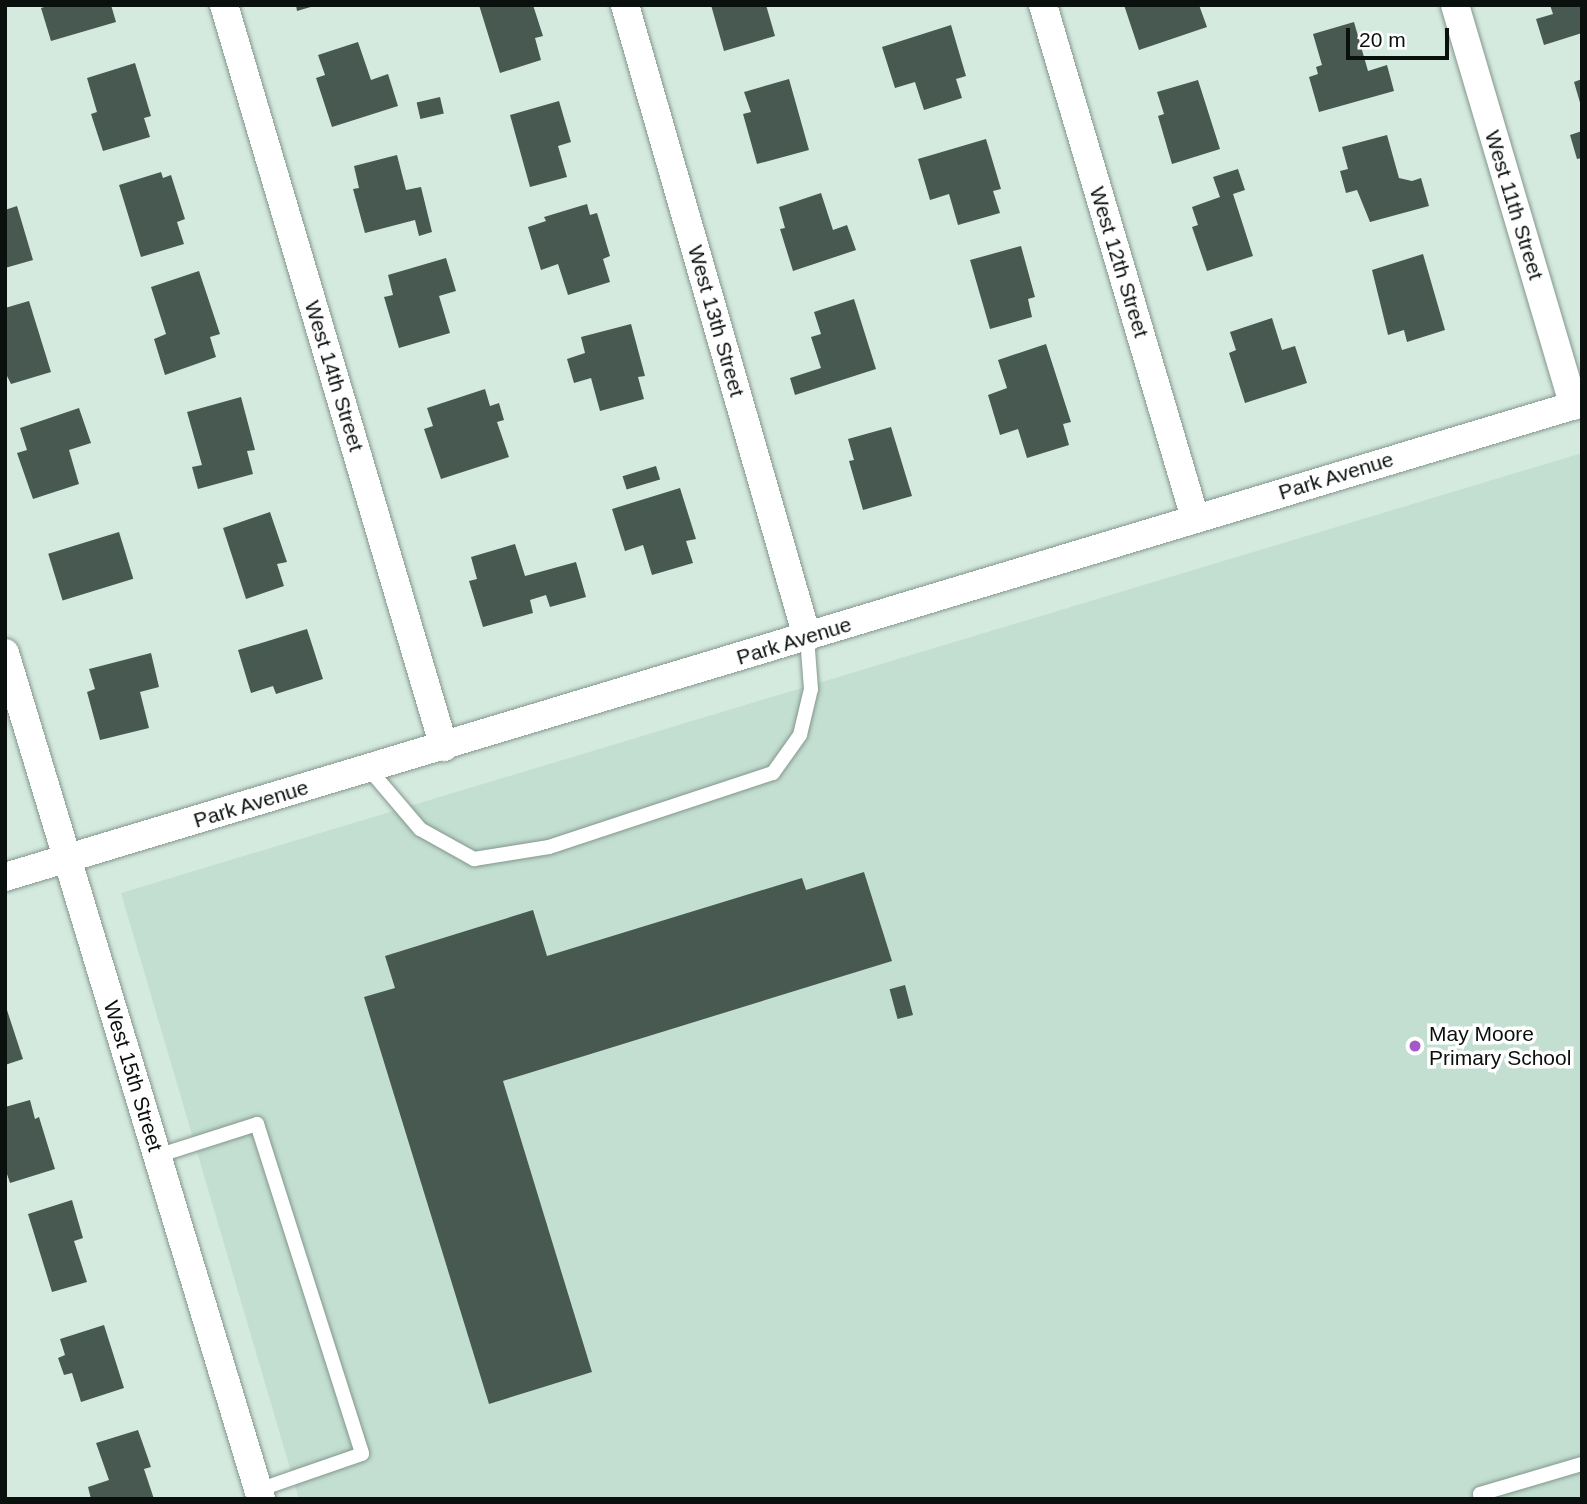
<!DOCTYPE html>
<html>
<head>
<meta charset="utf-8">
<style>
	body { margin:0 }
	#map { position:relative; width:1587px; height:1504px; overflow:hidden; background:#d5eadf; font-family:Arial,sans-serif }
	div>[style] { position:absolute }
	.built>* { inset:0; background:#c3dfd1 }
	.building>* { inset:0; background:#475950; transform-origin:0 0 }
	.roads { filter:drop-shadow(0 0 2px #83968d) drop-shadow(0 0 2px #83968d) }
	.lane>* { height:14px; margin:-7px; padding:0 7px; transform-origin:7px; border-radius:7px; background:#fff }
	.street>* { height:28px; margin:-14px; padding:0 14px; transform-origin:14px; border-radius:14px; background:#fff }
	.dots>* { width:19px; height:19px; translate:-50% -50%; box-sizing:border-box; border:4px solid #fff; border-radius:50% }
	span { translate:-50% -50%; white-space:nowrap; text-align:center; line-height:1.15; -webkit-text-stroke:7px #fff; paint-order:stroke }
	.street-label { font-size:21px; color:#0a100d }
	.poi-label { font-size:21px; color:#0a100d }
	.left { translate:0 -50%; text-align:left }
	.frame { position:absolute; inset:0; border:7px solid #0a100d; pointer-events:none }
	.scale { position:absolute; left:1346px; top:28px; width:103px; height:32px; box-sizing:border-box; border:4px solid #0a100d; border-top:0; padding-left:9px; font-size:21px; line-height:24px; white-space:nowrap; color:#0a100d; -webkit-text-stroke:5px #fff; paint-order:stroke }
</style>
</head>
<body>
<div id="map">
	<div class="built">
		<i style="clip-path:polygon(1582px 453px,1582px 1499px,299px 1499px,121px 893px)"></i>
	</div>
	<div class="building">
		<i style="clip-path:polygon(51px 5px,111px 5px,116px 22px,51px 41px,41px 8px)"></i>
		<i style="clip-path:polygon(296px 5px,314px 5px,314px 6px,297px 11px)"></i>
		<i style="clip-path:polygon(479px 5px,533px 5px,543px 36px,535px 38px,541px 60px,500px 73px)"></i>
		<i style="clip-path:polygon(711px 5px,766px 5px,775px 36px,724px 51px)"></i>
		<i style="clip-path:polygon(1124px 5px,1199px 5px,1207px 27px,1139px 50px)"></i>
		<i style="clip-path:polygon(1550px 5px,1582px 5px,1582px 33px,1544px 45px,1536px 19px,1553px 14px)"></i>
		<i style="clip-path:polygon(1354px 22px,1368px 71px,1387px 65px,1394px 91px,1319px 112px,1309px 77px,1318px 74px,1316px 67px,1322px 65px,1313px 34px)"></i>
		<i style="clip-path:polygon(951px 25px,966px 76px,956px 79px,962px 98px,924px 110px,915px 82px,895px 88px,882px 47px)"></i>
		<i style="clip-path:polygon(358px 42px,371px 80px,388px 74px,398px 106px,332px 127px,316px 78px,325px 75px,318px 55px)"></i>
		<i style="clip-path:polygon(135px 63px,151px 116px,144px 118px,150px 137px,103px 151px,91px 114px,97px 112px,87px 78px)"></i>
		<i style="clip-path:polygon(789px 79px,809px 150px,757px 164px,743px 114px,751px 112px,744px 92px)"></i>
		<i style="clip-path:polygon(1582px 79px,1582px 105px,1581px 106px,1574px 82px)"></i>
		<i style="clip-path:polygon(1198px 80px,1220px 149px,1172px 164px,1158px 116px,1164px 114px,1157px 92px)"></i>
		<i style="left:440px;top:97px;width:17px;height:24px;rotate:77deg"></i>
		<i style="clip-path:polygon(559px 101px,571px 142px,558px 146px,567px 177px,530px 187px,510px 115px)"></i>
		<i style="clip-path:polygon(1582px 131px,1582px 158px,1577px 159px,1570px 135px)"></i>
		<i style="clip-path:polygon(1387px 135px,1399px 178px,1412px 181px,1421px 178px,1429px 206px,1370px 222px,1357px 190px,1346px 193px,1340px 171px,1348px 169px,1342px 147px)"></i>
		<i style="clip-path:polygon(986px 139px,1001px 189px,993px 191px,1000px 213px,958px 225px,949px 194px,930px 200px,918px 159px)"></i>
		<i style="clip-path:polygon(397px 155px,406px 190px,421px 187px,432px 232px,419px 236px,415px 220px,365px 233px,353px 189px,359px 188px,354px 166px)"></i>
		<i style="clip-path:polygon(1238px 169px,1245px 190px,1233px 194px,1253px 256px,1207px 271px,1192px 227px,1198px 225px,1192px 207px,1220px 197px,1213px 177px)"></i>
		<i style="clip-path:polygon(161px 172px,163px 178px,171px 175px,185px 219px,177px 222px,184px 244px,141px 257px,119px 185px)"></i>
		<i style="clip-path:polygon(821px 193px,833px 230px,847px 225px,856px 250px,793px 271px,780px 229px,785px 228px,779px 207px)"></i>
		<i style="clip-path:polygon(587px 204px,590px 215px,597px 213px,610px 256px,603px 259px,610px 282px,568px 295px,558px 264px,541px 270px,528px 227px,546px 221px,544px 217px)"></i>
		<i style="clip-path:polygon(17px 206px,33px 260px,5px 268px,5px 210px)"></i>
		<i style="clip-path:polygon(1021px 246px,1035px 297px,1028px 299px,1032px 317px,990px 329px,970px 260px)"></i>
		<i style="clip-path:polygon(1423px 254px,1445px 330px,1407px 342px,1404px 330px,1388px 335px,1372px 270px)"></i>
		<i style="clip-path:polygon(446px 258px,456px 291px,439px 296px,450px 333px,399px 348px,384px 297px,393px 295px,388px 275px)"></i>
		<i style="clip-path:polygon(199px 271px,220px 334px,210px 337px,216px 357px,165px 375px,154px 339px,166px 334px,151px 287px)"></i>
		<i style="clip-path:polygon(854px 299px,876px 369px,795px 395px,790px 378px,821px 368px,811px 337px,821px 334px,814px 312px)"></i>
		<i style="clip-path:polygon(29px 301px,51px 372px,11px 384px,5px 372px,5px 308px)"></i>
		<i style="clip-path:polygon(1272px 318px,1282px 350px,1295px 346px,1307px 383px,1245px 403px,1229px 353px,1236px 350px,1230px 332px)"></i>
		<i style="clip-path:polygon(631px 324px,645px 376px,638px 377px,644px 399px,600px 411px,591px 378px,574px 383px,567px 359px,585px 353px,581px 337px)"></i>
		<i style="clip-path:polygon(1046px 344px,1071px 422px,1063px 424px,1069px 445px,1027px 458px,1018px 429px,1000px 435px,988px 395px,1007px 388px,998px 360px)"></i>
		<i style="clip-path:polygon(485px 389px,490px 406px,499px 403px,504px 420px,497px 422px,509px 457px,441px 479px,424px 429px,433px 426px,427px 408px)"></i>
		<i style="clip-path:polygon(241px 397px,255px 450px,247px 451px,253px 474px,198px 489px,192px 467px,202px 465px,187px 412px)"></i>
		<i style="clip-path:polygon(79px 408px,91px 443px,69px 450px,79px 484px,33px 499px,17px 453px,27px 450px,20px 428px)"></i>
		<i style="clip-path:polygon(891px 427px,912px 496px,863px 510px,849px 461px,854px 460px,848px 439px)"></i>
		<i style="left:656px;top:466px;width:14px;height:35px;rotate:73deg"></i>
		<i style="clip-path:polygon(680px 488px,696px 539px,686px 541px,693px 563px,652px 575px,643px 545px,625px 551px,612px 509px)"></i>
		<i style="clip-path:polygon(270px 512px,287px 562px,277px 564px,284px 586px,246px 599px,223px 528px)"></i>
		<i style="left:119px;top:532px;width:49px;height:74px;rotate:73deg"></i>
		<i style="clip-path:polygon(515px 544px,525px 576px,576px 562px,586px 597px,550px 607px,546px 595px,530px 600px,533px 613px,483px 627px,469px 581px,477px 579px,471px 557px)"></i>
		<i style="clip-path:polygon(307px 629px,323px 679px,276px 694px,273px 686px,251px 693px,238px 650px)"></i>
		<i style="clip-path:polygon(151px 653px,159px 687px,140px 692px,149px 728px,100px 740px,87px 692px,95px 689px,89px 669px)"></i>
		<i style="clip-path:polygon(864px 872px,892px 961px,503px 1081px,592px 1372px,489px 1404px,364px 997px,395px 988px,385px 956px,533px 910px,547px 956px,802px 878px,806px 890px)"></i>
		<i style="left:905px;top:985px;width:31px;height:16px;rotate:75deg"></i>
		<i style="clip-path:polygon(5px 1004px,23px 1059px,5px 1065px)"></i>
		<i style="clip-path:polygon(30px 1100px,35px 1119px,39px 1117px,55px 1169px,10px 1183px,5px 1168px,5px 1107px)"></i>
		<i style="clip-path:polygon(72px 1200px,83px 1238px,74px 1241px,87px 1282px,52px 1292px,28px 1214px)"></i>
		<i style="clip-path:polygon(104px 1325px,124px 1388px,81px 1402px,72px 1373px,64px 1375px,58px 1358px,65px 1355px,60px 1339px)"></i>
		<i style="clip-path:polygon(138px 1430px,151px 1467px,144px 1469px,154px 1499px,91px 1499px,88px 1487px,109px 1480px,96px 1443px)"></i>
	</div>
	<div class="roads">
		<div class="lane">
			<i style="left:369px;top:769px;width:79px;rotate:49.6deg"></i>
			<i style="left:420px;top:829px;width:62px;rotate:29.1deg"></i>
			<i style="left:474px;top:859px;width:76px;rotate:-9.1deg"></i>
			<i style="left:549px;top:847px;width:236px;rotate:-18.3deg"></i>
			<i style="left:773px;top:773px;width:47px;rotate:-54.6deg"></i>
			<i style="left:800px;top:735px;width:47px;rotate:-76.6deg"></i>
			<i style="left:811px;top:689px;width:52px;rotate:-94.4deg"></i>
			<i style="left:157px;top:1156px;width:105px;rotate:-17.7deg"></i>
			<i style="left:257px;top:1124px;width:346px;rotate:72.3deg"></i>
			<i style="left:362px;top:1454px;width:110px;rotate:160.9deg"></i>
			<i style="left:1481px;top:1499px;width:5px;rotate:-101deg"></i>
			<i style="left:1480px;top:1494px;width:106px;rotate:-16.4deg"></i>
		</div>
		<div class="street">
			<i style="left:224px;top:5px;width:774px;rotate:73.49deg"></i>
			<i style="left:625px;top:5px;width:658px;rotate:73.93deg"></i>
			<i style="left:1043px;top:5px;width:535px;rotate:73.5deg"></i>
			<i style="left:1455px;top:5px;width:418px;rotate:73.5deg"></i>
			<i style="left:5px;top:653px;width:884px;rotate:73.16deg"></i>
			<i style="left:5px;top:877px;width:1647px;rotate:-16.73deg"></i>
		</div>
	</div>
	<div class="dots">
		<i style="left:1415px;top:1046px;background:#a558ca"></i>
	</div>
	<div class="street-label">
		<span style="left:1514px;top:205px;rotate:73deg">West 11th Street</span>
		<span style="left:1119px;top:262px;rotate:73deg">West 12th Street</span>
		<span style="left:716px;top:321px;rotate:74deg">West 13th Street</span>
		<span style="left:334px;top:376px;rotate:73deg">West 14th Street</span>
		<span style="left:1336px;top:476px;rotate:-17deg">Park Avenue</span>
		<span style="left:794px;top:641px;rotate:-17deg">Park Avenue</span>
		<span style="left:251px;top:804px;rotate:-17deg">Park Avenue</span>
		<span style="left:133px;top:1076px;rotate:73deg">West 15th Street</span>
	</div>
	<div class="poi-label">
		<span class="left" style="left:1429px;top:1046px">May Moore<br>Primary School</span>
	</div>
	<div class="frame"></div>
	<div class="scale">20 m</div>
</div>
</body>
</html>
